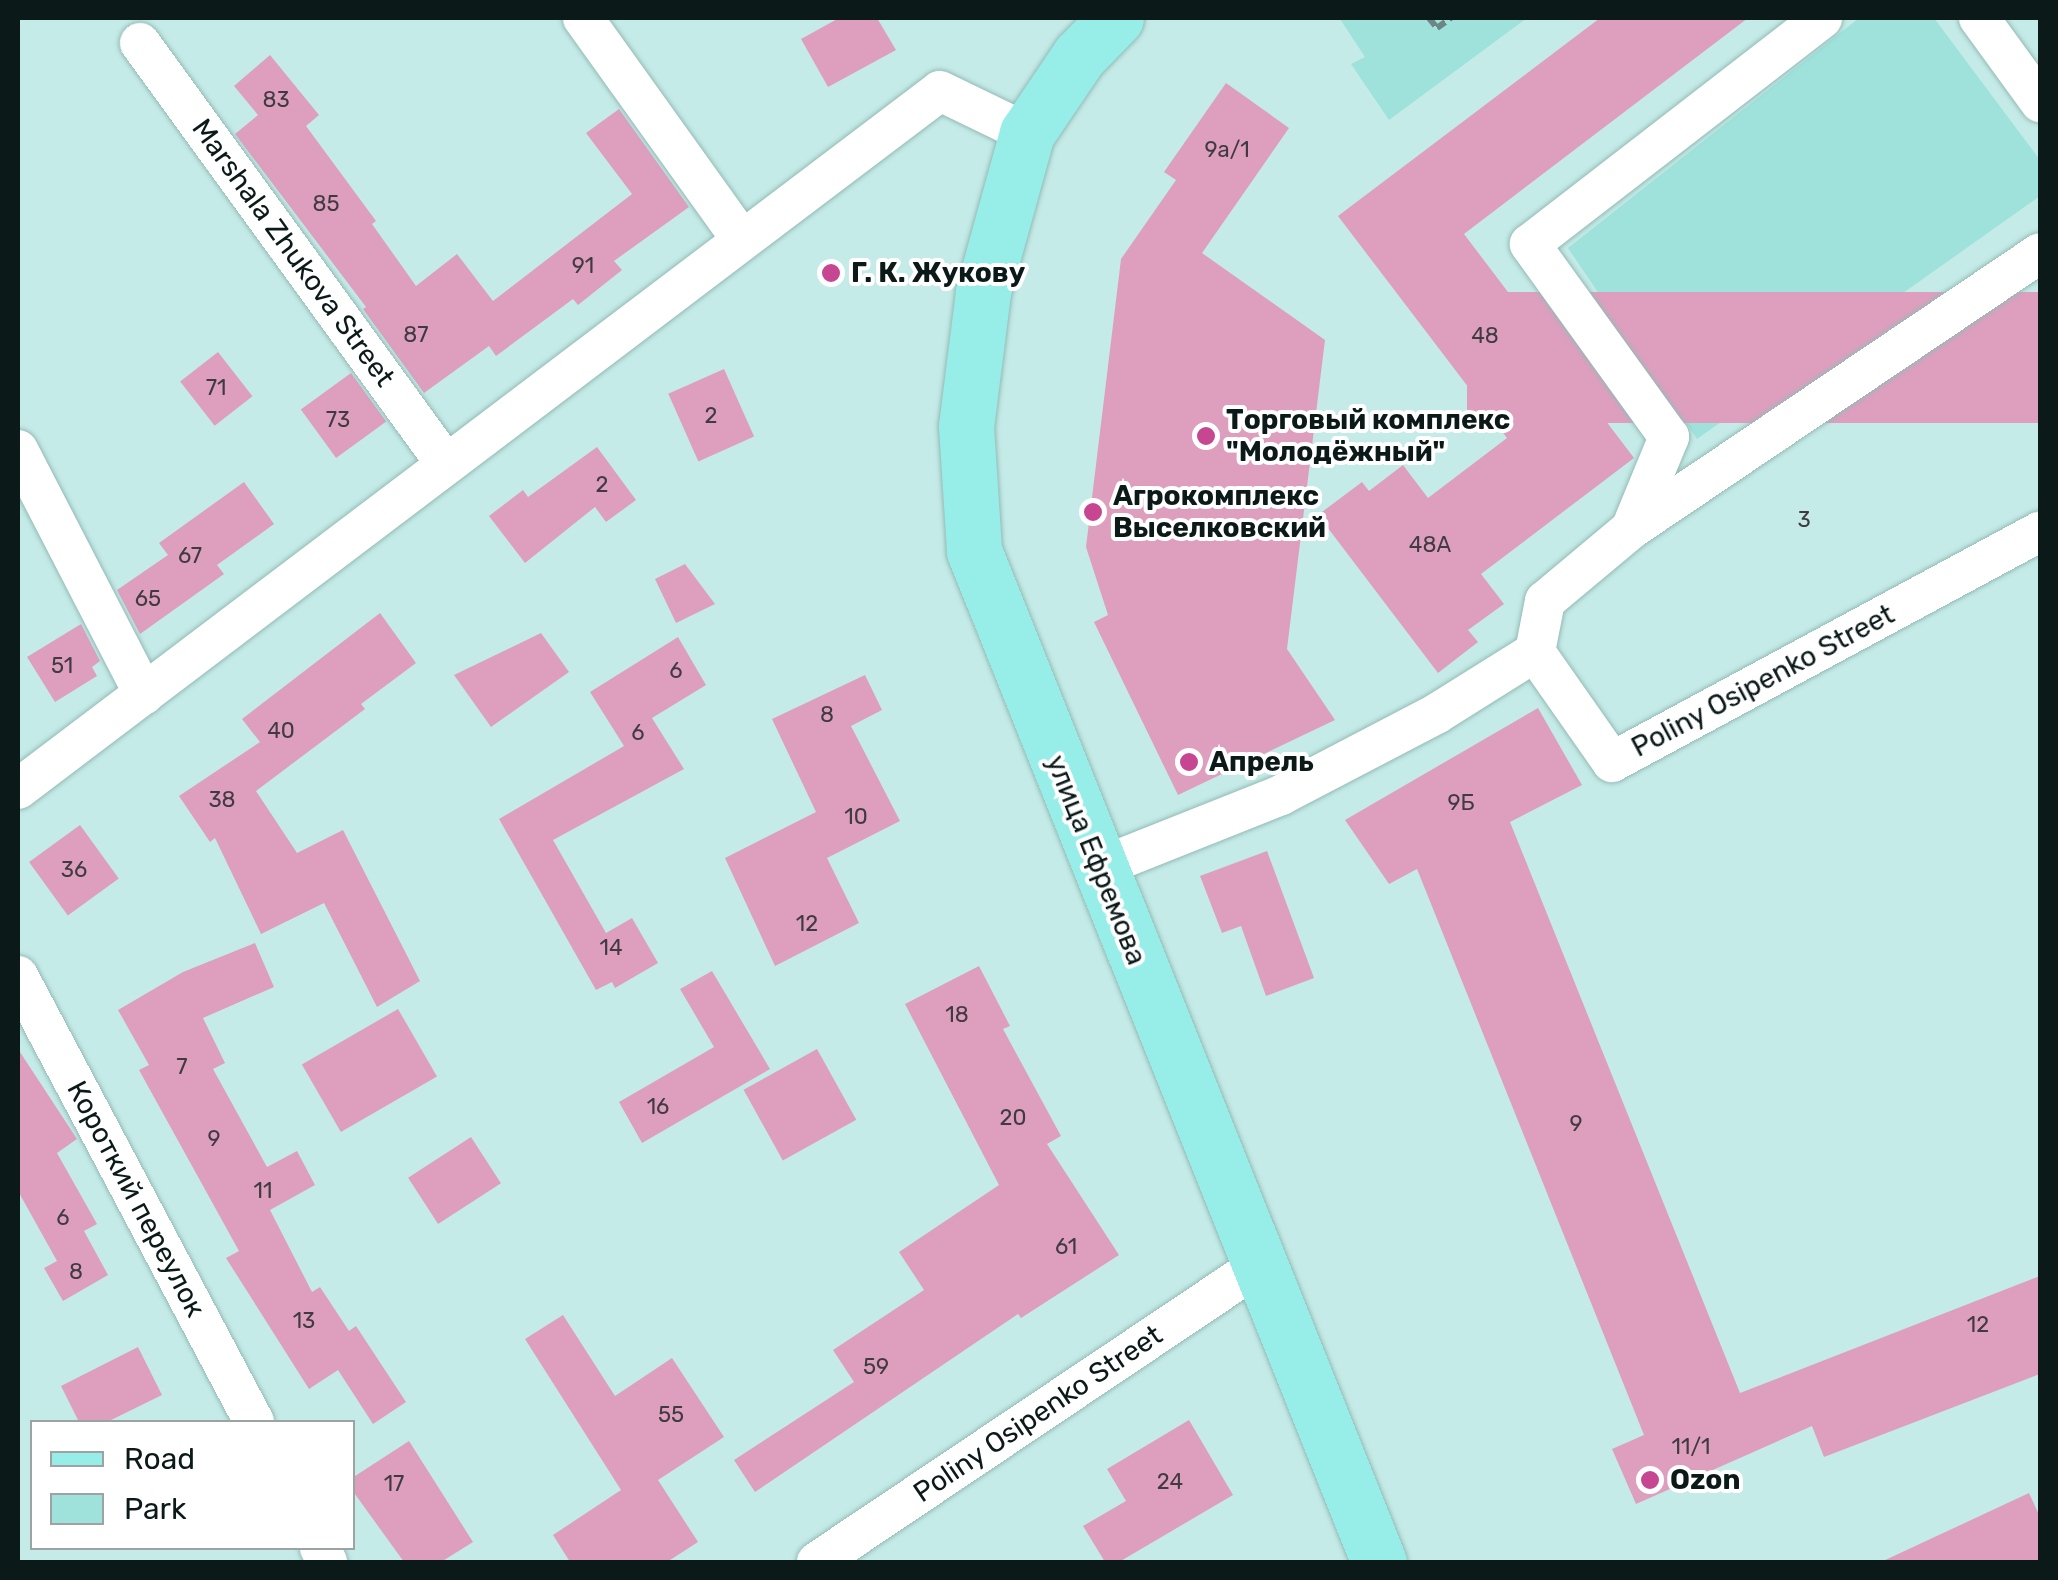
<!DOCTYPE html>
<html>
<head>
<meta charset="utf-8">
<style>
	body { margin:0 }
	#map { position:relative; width:2058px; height:1580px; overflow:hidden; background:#c4ebe7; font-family:Rubik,sans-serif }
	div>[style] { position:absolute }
	.green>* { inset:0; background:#9fe2dc }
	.building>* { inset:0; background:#de9fbf; transform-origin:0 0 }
	.path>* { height:6px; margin-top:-3px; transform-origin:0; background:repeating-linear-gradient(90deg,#6b8684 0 10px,transparent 0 15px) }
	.roads { filter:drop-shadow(0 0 2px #94bab6) drop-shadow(0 0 2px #94bab6) }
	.minor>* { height:40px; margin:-20px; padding:0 20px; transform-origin:20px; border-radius:20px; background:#fff }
	.primary>* { height:55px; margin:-27.5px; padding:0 27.5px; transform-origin:27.5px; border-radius:27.5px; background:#97eee8 }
	.dots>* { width:28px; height:28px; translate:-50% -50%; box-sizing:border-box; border:5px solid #fff; border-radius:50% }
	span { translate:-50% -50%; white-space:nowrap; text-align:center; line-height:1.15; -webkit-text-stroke:8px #fff; paint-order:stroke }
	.number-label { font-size:22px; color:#403b42 }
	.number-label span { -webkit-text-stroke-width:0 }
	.street-label { font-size:28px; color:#0b1a19 }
	.poi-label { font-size:28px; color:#0b1a19; font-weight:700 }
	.left { translate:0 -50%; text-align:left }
	.frame { position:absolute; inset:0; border:20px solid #0b1a19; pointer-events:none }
	.legend { position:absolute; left:30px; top:1420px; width:325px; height:130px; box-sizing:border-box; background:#fff; border:2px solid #9da3a3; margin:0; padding:12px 18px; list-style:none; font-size:30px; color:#0b1a19 }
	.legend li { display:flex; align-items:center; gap:20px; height:50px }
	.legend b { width:50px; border:2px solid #9da3a3 }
</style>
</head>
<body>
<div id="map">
	<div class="green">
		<i style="clip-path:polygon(1527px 18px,1389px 120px,1351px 64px,1365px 57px,1340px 19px)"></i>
		<i style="clip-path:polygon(1859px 18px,1934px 18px,2040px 160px,2040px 196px,1697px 439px,1568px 248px)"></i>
	</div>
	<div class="building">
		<i style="clip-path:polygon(839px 18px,877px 18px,896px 50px,828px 87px,801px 39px)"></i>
		<i style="clip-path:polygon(1600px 18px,1748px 18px,1464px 234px,1634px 458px,1481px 574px,1504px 604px,1468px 630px,1478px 642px,1438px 673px,1318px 515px,1362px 482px,1369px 491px,1403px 465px,1428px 498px,1507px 438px,1338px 216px)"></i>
		<i style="clip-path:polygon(270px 55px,319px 115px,306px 126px,376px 221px,372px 224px,416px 286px,457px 254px,493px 301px,632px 194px,586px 133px,619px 109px,689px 207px,614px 261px,622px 270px,578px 305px,573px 299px,496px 356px,489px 346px,424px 393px,363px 309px,366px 307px,235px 134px,258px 115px,234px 86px)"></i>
		<i style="clip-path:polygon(1226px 83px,1289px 128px,1202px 253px,1325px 340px,1287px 649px,1335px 720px,1178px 795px,1094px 622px,1108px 615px,1086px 547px,1121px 259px,1176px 180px,1164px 172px)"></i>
		<i style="left:2040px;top:292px;width:131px;height:573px;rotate:90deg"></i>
		<i style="left:218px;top:352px;width:56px;height:48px;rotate:52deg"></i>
		<i style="left:724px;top:369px;width:74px;height:61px;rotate:66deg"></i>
		<i style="left:351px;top:373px;width:60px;height:62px;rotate:54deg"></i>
		<i style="clip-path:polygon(597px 447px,636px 500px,606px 522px,595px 507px,525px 563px,489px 516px,523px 490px,528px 497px)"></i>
		<i style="clip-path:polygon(244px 482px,274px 524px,217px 565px,224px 574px,140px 634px,117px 590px,168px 555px,159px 543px)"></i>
		<i style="clip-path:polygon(685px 564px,715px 604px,676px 623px,655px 579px)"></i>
		<i style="clip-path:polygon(380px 613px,416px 663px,361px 704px,365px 709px,256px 791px,297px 853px,343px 830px,420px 981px,377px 1007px,324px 903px,261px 934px,215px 838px,210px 842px,179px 796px,260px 742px,242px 719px)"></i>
		<i style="clip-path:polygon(81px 624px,100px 661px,92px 667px,97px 676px,55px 702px,27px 657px)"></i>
		<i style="clip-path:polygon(541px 633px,569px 672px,491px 727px,454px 675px)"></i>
		<i style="clip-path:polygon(678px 637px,706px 685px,652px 718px,684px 769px,553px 840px,606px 933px,632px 918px,658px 963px,615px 988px,612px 982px,596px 990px,499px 819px,624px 746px,590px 692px)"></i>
		<i style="clip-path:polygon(865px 675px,882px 710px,851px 726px,900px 821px,827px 858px,859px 923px,775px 966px,725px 858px,816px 812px,772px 719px)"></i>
		<i style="clip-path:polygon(1538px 708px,1582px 785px,1510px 822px,1740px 1393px,2040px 1276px,2040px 1374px,1824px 1457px,1812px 1426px,1636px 1504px,1612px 1449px,1644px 1435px,1417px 869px,1389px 884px,1345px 820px)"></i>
		<i style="left:80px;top:825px;width:66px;height:63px;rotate:54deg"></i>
		<i style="clip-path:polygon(1267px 851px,1314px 978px,1266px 996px,1241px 926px,1222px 933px,1200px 876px)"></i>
		<i style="clip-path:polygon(255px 943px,274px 987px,203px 1018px,225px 1063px,213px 1069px,267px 1167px,297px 1151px,315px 1185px,270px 1210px,312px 1292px,320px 1287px,349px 1331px,356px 1326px,406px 1402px,373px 1424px,338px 1370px,309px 1389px,226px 1258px,239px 1251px,139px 1070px,149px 1065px,118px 1010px,183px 972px)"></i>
		<i style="clip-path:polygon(979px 966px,1010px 1026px,1003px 1029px,1061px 1136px,1047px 1144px,1119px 1255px,1021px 1318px,1018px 1314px,755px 1492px,734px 1460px,854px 1382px,833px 1350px,924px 1290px,899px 1252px,999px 1185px,905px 1004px)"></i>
		<i style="clip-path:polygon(712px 971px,770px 1069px,642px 1143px,619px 1102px,714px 1047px,680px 989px)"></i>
		<i style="left:398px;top:1009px;width:78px;height:111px;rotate:60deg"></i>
		<i style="clip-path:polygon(18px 1049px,77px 1139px,57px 1153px,97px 1224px,84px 1231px,108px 1275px,63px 1301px,44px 1268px,57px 1261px,18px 1191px)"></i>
		<i style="left:817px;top:1049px;width:81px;height:84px;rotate:61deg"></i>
		<i style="left:471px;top:1137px;width:55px;height:75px;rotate:57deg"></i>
		<i style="clip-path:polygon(563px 1315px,615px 1396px,672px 1358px,724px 1437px,658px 1480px,698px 1542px,667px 1562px,570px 1562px,553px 1535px,621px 1490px,525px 1339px)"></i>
		<i style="clip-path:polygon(138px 1347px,162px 1395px,107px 1422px,79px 1422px,61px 1386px)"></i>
		<i style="clip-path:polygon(1189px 1420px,1233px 1495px,1119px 1562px,1105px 1562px,1083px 1526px,1126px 1501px,1107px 1469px)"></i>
		<i style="clip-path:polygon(409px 1441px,473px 1542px,441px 1562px,404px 1562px,352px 1490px,352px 1478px)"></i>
		<i style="clip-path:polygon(2029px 1493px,2040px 1517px,2040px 1562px,1881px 1562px)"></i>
	</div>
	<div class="path">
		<i style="left:1429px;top:18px;width:13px;rotate:51deg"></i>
		<i style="left:1437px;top:28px;width:17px;rotate:-36deg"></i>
	</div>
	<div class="roads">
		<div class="minor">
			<i style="left:583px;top:18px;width:272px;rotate:54.4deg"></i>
			<i style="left:1979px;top:18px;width:104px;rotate:54deg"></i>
			<i style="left:140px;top:43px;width:520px;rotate:53.99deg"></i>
			<i style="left:18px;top:450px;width:275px;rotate:62.7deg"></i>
			<i style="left:1631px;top:529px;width:100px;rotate:-67.6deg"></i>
			<i style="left:1669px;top:437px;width:238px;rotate:-125.8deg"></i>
			<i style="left:1530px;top:244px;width:369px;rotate:-37.7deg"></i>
			<i style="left:1535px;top:652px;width:52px;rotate:-78.9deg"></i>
			<i style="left:1545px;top:601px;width:112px;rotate:-39.9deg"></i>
			<i style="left:1631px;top:529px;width:493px;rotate:-34deg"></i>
			<i style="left:18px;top:789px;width:1156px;rotate:-37.13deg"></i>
			<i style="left:940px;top:91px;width:97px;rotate:25.8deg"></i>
			<i style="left:1098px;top:868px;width:197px;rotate:-21.7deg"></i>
			<i style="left:1281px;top:795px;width:175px;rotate:-27.6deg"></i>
			<i style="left:1436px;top:714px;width:117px;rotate:-32.1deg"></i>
			<i style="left:1535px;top:652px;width:134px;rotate:55deg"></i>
			<i style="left:1612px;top:762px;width:486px;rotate:-28.3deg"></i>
			<i style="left:18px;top:976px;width:505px;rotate:62.11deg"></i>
			<i style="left:320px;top:1548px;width:16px;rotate:63deg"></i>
			<i style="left:817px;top:1562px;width:531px;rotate:-33.87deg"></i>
		</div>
		<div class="primary">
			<i style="left:1116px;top:18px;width:53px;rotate:134.2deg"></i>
			<i style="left:1079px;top:56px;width:93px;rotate:124deg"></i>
			<i style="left:1027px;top:133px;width:165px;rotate:105.5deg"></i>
			<i style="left:983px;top:292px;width:135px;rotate:97.2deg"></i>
			<i style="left:966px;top:426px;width:125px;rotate:86.3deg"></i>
			<i style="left:974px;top:551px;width:1089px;rotate:68.17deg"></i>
		</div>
	</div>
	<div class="dots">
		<i style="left:831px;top:273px;background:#c64692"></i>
		<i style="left:1206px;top:436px;background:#c64692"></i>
		<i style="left:1093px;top:512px;background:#c64692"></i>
		<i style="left:1189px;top:762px;background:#c64692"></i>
		<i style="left:1650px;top:1480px;background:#c64692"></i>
	</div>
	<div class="number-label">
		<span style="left:276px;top:100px">83</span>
		<span style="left:1227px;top:150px">9a/1</span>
		<span style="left:326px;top:204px">85</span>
		<span style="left:583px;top:266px">91</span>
		<span style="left:416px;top:335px">87</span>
		<span style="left:1485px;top:336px">48</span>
		<span style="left:216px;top:388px">71</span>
		<span style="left:711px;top:416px">2</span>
		<span style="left:338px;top:420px">73</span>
		<span style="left:602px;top:485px">2</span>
		<span style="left:1804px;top:520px">3</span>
		<span style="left:1430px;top:545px">48А</span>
		<span style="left:190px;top:556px">67</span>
		<span style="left:148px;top:599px">65</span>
		<span style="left:62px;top:666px">51</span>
		<span style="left:676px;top:671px">6</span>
		<span style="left:827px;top:715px">8</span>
		<span style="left:281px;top:731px">40</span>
		<span style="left:638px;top:733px">6</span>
		<span style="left:222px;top:800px">38</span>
		<span style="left:1461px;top:803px">9Б</span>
		<span style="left:856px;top:817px">10</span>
		<span style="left:74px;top:870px">36</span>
		<span style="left:807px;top:924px">12</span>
		<span style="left:611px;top:948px">14</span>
		<span style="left:957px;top:1015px">18</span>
		<span style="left:182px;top:1067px">7</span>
		<span style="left:658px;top:1107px">16</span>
		<span style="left:1013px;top:1118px">20</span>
		<span style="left:1576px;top:1124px">9</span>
		<span style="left:214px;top:1139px">9</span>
		<span style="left:263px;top:1191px">11</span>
		<span style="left:63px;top:1218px">6</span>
		<span style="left:1066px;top:1247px">61</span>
		<span style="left:76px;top:1272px">8</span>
		<span style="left:304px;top:1321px">13</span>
		<span style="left:1978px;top:1325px">12</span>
		<span style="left:876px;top:1367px">59</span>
		<span style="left:671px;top:1415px">55</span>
		<span style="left:1691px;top:1447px">11/1</span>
		<span style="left:1170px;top:1482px">24</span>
		<span style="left:394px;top:1484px">17</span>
	</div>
	<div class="street-label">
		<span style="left:293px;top:253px;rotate:54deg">Marshala Zhukova Street</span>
		<span style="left:1763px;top:681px;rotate:-28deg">Poliny Osipenko Street</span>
		<span style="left:1096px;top:860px;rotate:68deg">улица Ефремова</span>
		<span style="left:136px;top:1199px;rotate:62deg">Короткий переулок</span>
		<span style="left:1038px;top:1414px;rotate:-34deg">Poliny Osipenko Street</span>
	</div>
	<div class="poi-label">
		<span class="left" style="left:851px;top:273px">Г. К. Жукову</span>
		<span class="left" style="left:1226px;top:436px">Торговый комплекс<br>"Молодёжный"</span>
		<span class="left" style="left:1113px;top:512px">Агрокомплекс<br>Выселковский</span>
		<span class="left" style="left:1209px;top:762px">Апрель</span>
		<span class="left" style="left:1670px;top:1480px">Ozon</span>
	</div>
	<div class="frame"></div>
	<ul class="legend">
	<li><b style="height:12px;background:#97eee8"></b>Road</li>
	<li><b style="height:28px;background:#9fe2dc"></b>Park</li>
	</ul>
</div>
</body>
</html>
